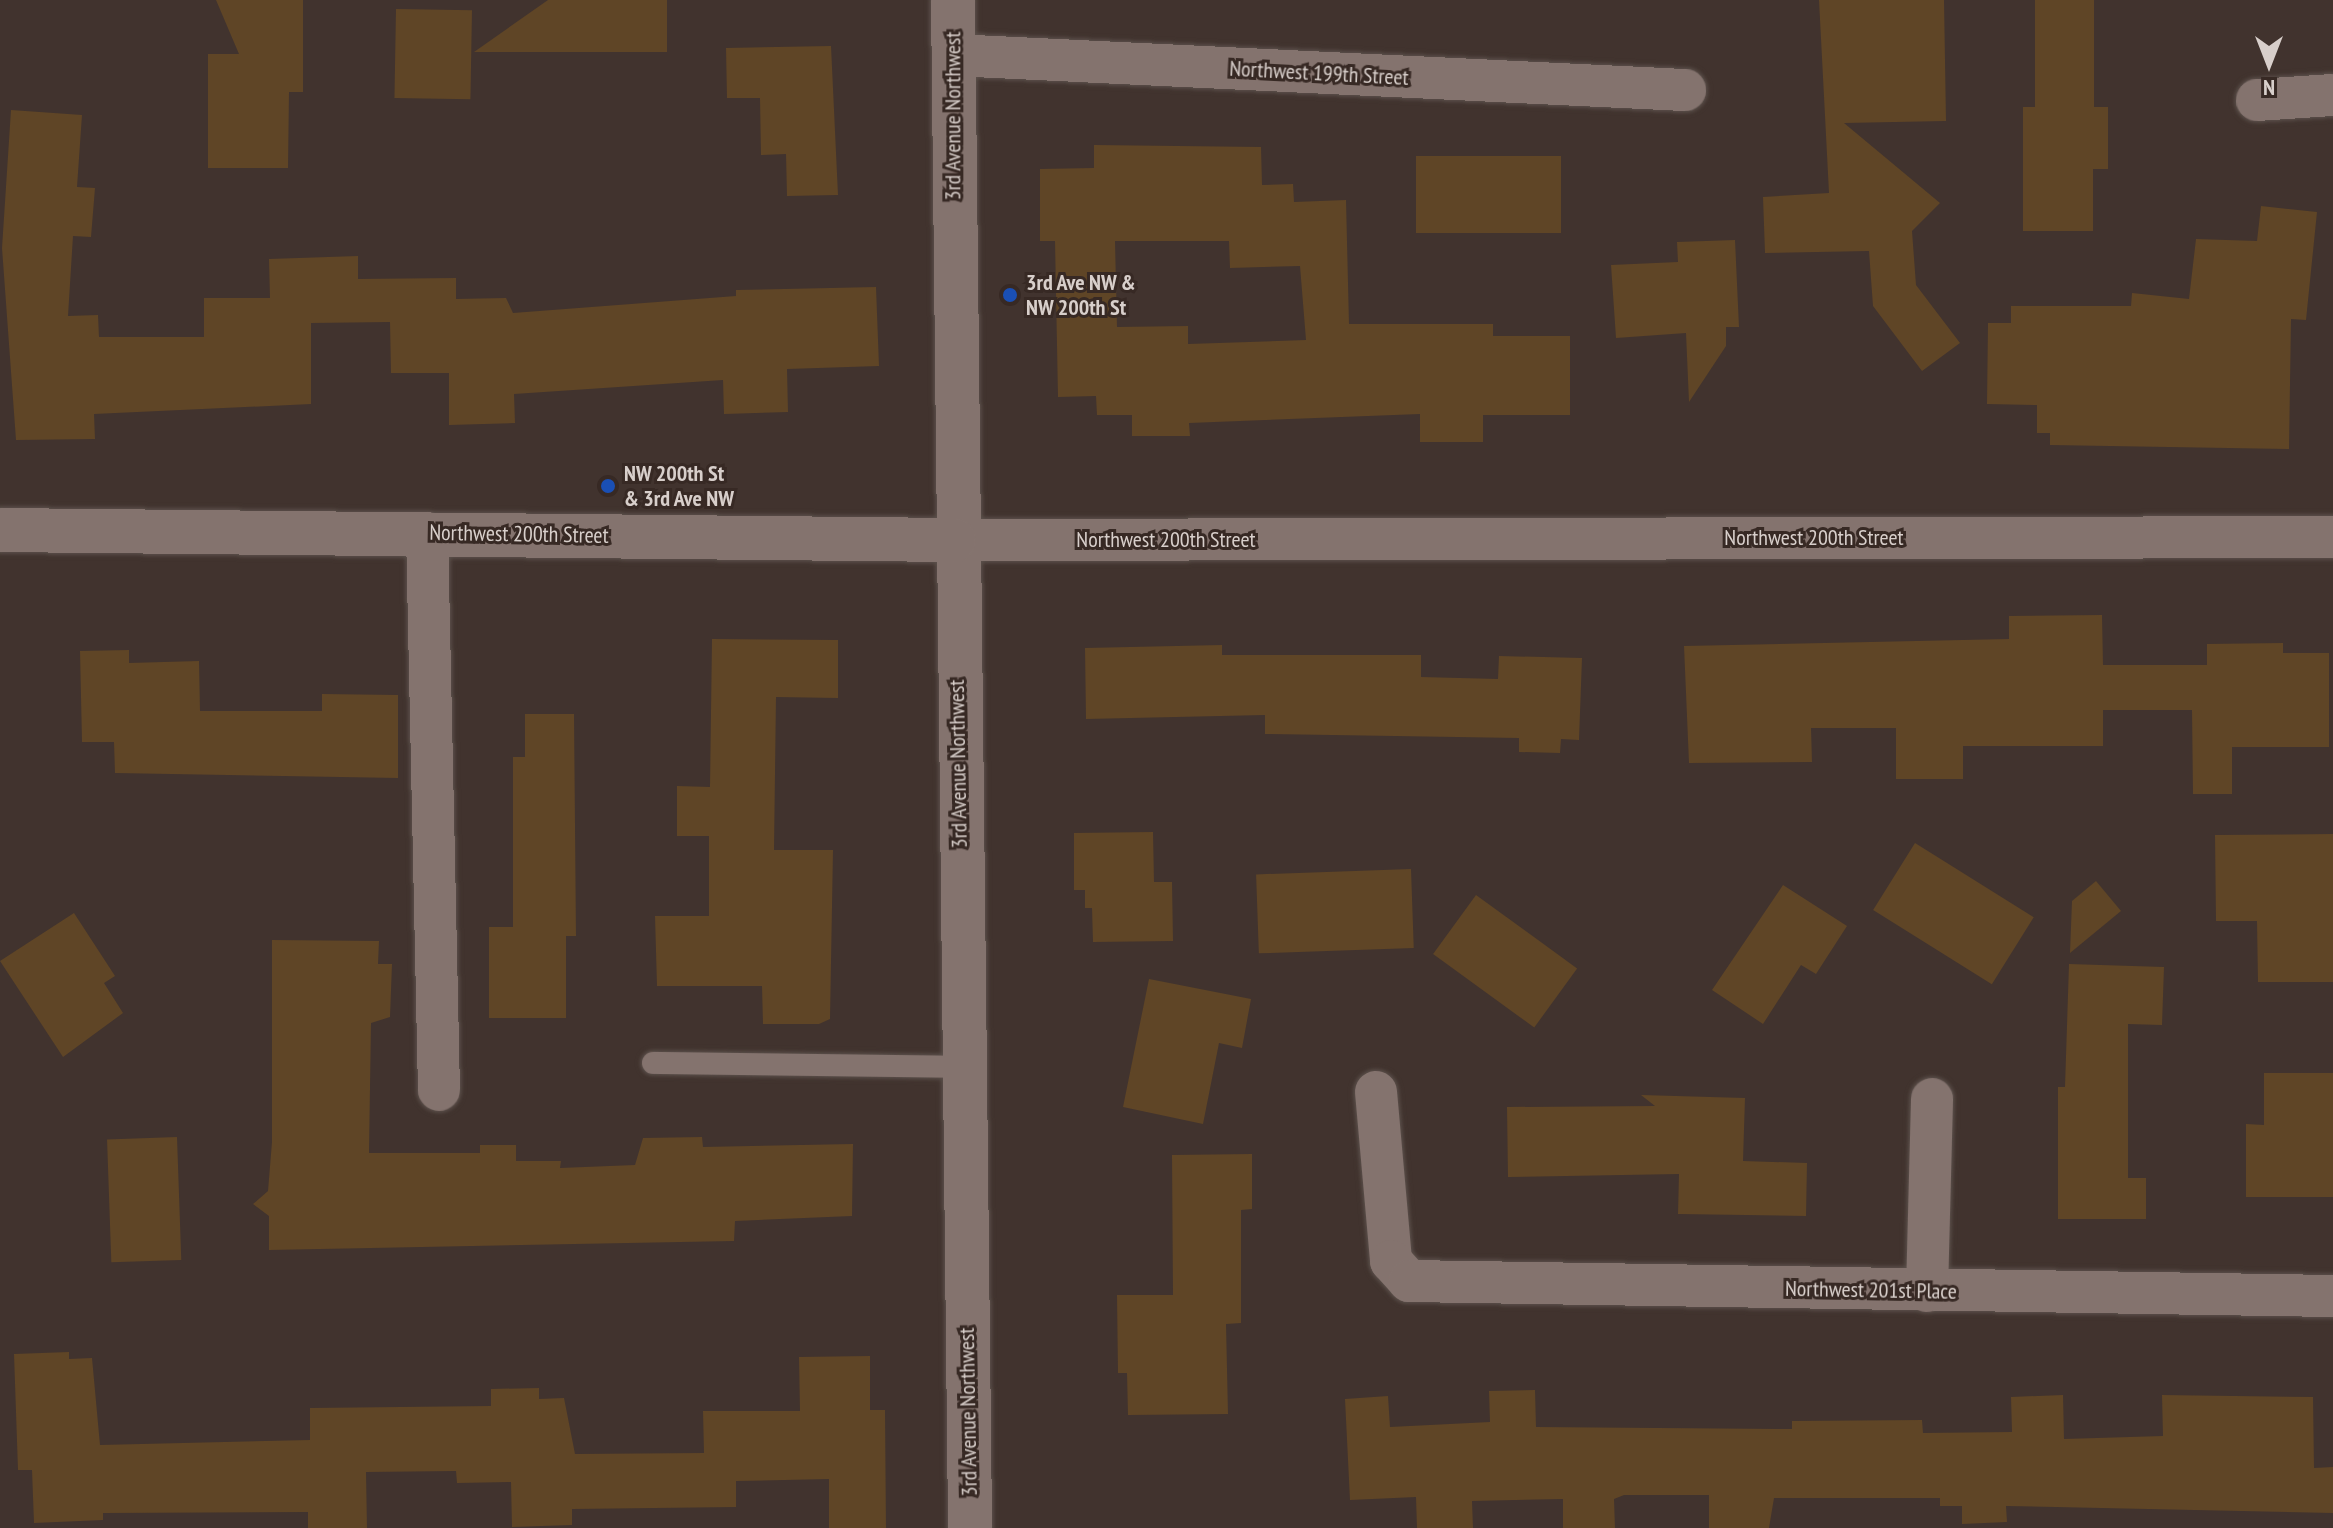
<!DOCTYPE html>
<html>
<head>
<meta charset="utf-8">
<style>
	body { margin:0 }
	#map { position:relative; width:2333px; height:1528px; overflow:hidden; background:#41332e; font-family:"PT Sans Narrow",sans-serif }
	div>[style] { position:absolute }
	.building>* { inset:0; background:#5f4526; transform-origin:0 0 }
	.roads { filter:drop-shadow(0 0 2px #5c514c) drop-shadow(0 0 2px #5c514c) }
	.lane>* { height:22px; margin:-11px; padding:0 11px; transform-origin:11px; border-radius:11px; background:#84736e }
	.street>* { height:42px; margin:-21px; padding:0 21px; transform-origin:21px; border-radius:21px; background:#84736e }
	.secondary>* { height:44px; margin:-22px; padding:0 22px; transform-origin:22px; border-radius:22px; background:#84736e }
	.dots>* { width:22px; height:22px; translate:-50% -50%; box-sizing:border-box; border:4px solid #372924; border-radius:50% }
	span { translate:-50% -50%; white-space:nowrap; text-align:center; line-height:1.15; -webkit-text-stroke:6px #372924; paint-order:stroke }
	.street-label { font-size:22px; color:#d8cfcb }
	.poi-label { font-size:22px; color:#d8cfcb; font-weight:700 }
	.left { translate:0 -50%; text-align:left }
	.north { position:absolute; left:2229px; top:24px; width:80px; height:80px; -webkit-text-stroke:6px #372924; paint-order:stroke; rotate:180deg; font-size:22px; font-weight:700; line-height:32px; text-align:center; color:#d8cfcb }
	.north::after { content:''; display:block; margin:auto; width:28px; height:36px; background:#d8cfcb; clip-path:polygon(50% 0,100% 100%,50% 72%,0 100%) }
</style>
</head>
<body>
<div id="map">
	<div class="building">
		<i style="clip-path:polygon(216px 0,303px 0,303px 92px,289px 92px,288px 168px,208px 168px,208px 54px,239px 54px)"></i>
		<i style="clip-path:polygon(548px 0,667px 0,667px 52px,474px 52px)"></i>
		<i style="clip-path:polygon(1819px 0,1944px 0,1946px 121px,1844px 123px,1940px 203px,1912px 231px,1916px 285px,1960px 343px,1922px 371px,1873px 306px,1869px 251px,1765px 253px,1763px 197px,1829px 193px)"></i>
		<i style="clip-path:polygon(2035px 0,2094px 0,2094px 107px,2108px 107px,2108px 169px,2093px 169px,2093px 231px,2023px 231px,2023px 107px,2035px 107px)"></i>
		<i style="left:396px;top:9px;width:76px;height:89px;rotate:1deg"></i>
		<i style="clip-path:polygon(831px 46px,838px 195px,787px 196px,786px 154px,761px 155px,760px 98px,727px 98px,726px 48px)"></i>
		<i style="clip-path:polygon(11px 110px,82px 115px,77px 187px,95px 188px,91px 237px,73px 236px,68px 316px,98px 315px,99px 337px,204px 337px,204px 298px,270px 298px,269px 259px,358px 256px,358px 279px,456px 278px,456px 299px,506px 298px,513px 313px,736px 296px,736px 290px,876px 287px,879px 366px,787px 369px,788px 412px,724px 414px,723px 380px,514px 394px,515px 423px,449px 425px,449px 373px,391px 373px,390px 322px,311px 323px,311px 404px,94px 414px,95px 439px,16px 440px,2px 248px)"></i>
		<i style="clip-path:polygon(evenodd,1094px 145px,1261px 147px,1262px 185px,1293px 184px,1294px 202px,1346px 200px,1349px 324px,1493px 324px,1493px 336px,1570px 336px,1570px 415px,1483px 415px,1483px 442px,1420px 442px,1420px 414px,1189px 423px,1190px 436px,1132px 436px,1132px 415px,1097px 415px,1096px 396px,1058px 397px,1055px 241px,1040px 241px,1040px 169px,1094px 168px,1094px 145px,1115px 241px,1229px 241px,1230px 268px,1300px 266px,1306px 340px,1188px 344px,1188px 326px,1117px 327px,1115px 241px)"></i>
		<i style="left:1416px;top:156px;width:145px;height:77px"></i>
		<i style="clip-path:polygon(2261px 206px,2317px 212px,2306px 320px,2291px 319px,2289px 449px,2050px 445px,2050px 433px,2037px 433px,2037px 405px,1987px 404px,1988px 323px,2011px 323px,2011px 306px,2131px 306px,2132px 293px,2189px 299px,2196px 239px,2257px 241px)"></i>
		<i style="clip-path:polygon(1735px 240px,1739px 327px,1726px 327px,1726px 346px,1689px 402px,1686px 333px,1616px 338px,1611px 265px,1678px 262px,1677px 242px)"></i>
		<i style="clip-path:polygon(2102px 615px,2103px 665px,2207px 665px,2207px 644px,2283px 643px,2283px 653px,2329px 653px,2329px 747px,2232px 747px,2232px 794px,2193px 794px,2192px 710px,2103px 710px,2103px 746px,1963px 746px,1963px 779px,1896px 779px,1896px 728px,1811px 728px,1812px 762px,1689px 763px,1684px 646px,2009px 639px,2009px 616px)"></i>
		<i style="clip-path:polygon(712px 639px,838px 640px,838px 698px,776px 697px,774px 850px,833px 850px,830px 1019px,819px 1024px,763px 1024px,762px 986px,657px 986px,655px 916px,709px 916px,709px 836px,677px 836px,677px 786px,710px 787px)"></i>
		<i style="clip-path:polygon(1222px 645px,1222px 655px,1421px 655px,1421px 677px,1498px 679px,1499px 656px,1582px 658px,1579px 740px,1561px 739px,1560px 753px,1519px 752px,1519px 738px,1265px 734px,1265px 715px,1086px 719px,1085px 648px)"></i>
		<i style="clip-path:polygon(129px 650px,129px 663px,199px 661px,200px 711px,322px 711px,322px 694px,398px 695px,398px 778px,115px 773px,114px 742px,82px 742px,80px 651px)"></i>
		<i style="clip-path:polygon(525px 714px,574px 714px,576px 936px,566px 936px,566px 1018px,489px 1018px,489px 927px,513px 927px,513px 757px,525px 757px)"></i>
		<i style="clip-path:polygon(1153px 832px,1154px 882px,1172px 882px,1173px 941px,1093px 942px,1092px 908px,1085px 908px,1085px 890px,1074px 890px,1074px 833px)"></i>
		<i style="clip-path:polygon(2333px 834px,2333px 982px,2258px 982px,2257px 921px,2216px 921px,2215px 835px)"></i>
		<i style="left:1915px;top:843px;width:140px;height:79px;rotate:32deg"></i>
		<i style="left:1411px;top:869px;width:79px;height:155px;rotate:88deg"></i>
		<i style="clip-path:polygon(2096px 881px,2121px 911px,2070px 953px,2072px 901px)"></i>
		<i style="clip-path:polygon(1783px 885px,1847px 926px,1816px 974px,1801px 965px,1763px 1024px,1712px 990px)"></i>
		<i style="left:1476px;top:895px;width:125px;height:73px;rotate:36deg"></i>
		<i style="clip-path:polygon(74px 913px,115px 976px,104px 983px,123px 1013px,63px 1057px,0 961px)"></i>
		<i style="clip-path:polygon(272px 940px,379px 941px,378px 964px,392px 964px,390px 1017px,371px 1023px,369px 1153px,480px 1153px,480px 1145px,516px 1145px,516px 1161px,561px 1161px,560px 1168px,635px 1165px,643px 1138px,702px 1137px,703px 1147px,853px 1144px,852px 1216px,735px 1221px,734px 1241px,269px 1250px,269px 1216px,253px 1204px,268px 1191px,272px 1142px)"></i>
		<i style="clip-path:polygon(2069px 964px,2164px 967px,2162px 1025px,2128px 1024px,2128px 1178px,2146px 1178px,2146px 1219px,2058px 1219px,2058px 1087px,2065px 1087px)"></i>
		<i style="clip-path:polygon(1149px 979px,1251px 999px,1242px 1048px,1219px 1043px,1203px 1124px,1123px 1107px)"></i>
		<i style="clip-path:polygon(2264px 1073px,2333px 1073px,2333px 1197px,2246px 1197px,2246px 1124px,2264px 1125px)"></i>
		<i style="clip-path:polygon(1641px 1095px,1745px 1098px,1743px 1161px,1807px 1163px,1806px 1216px,1678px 1214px,1679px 1174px,1508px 1177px,1507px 1107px,1655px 1106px)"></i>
		<i style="left:177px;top:1137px;width:123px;height:70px;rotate:88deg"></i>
		<i style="clip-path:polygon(1252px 1154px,1252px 1209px,1241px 1210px,1241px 1323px,1226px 1324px,1228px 1414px,1128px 1415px,1127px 1373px,1118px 1373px,1117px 1295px,1173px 1295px,1172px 1155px)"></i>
		<i style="clip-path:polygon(69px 1352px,69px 1359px,92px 1358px,100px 1445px,310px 1440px,310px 1408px,491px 1406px,491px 1389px,539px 1388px,539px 1399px,564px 1398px,575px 1454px,704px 1453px,703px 1411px,800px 1411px,799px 1357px,870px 1356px,870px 1410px,885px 1410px,886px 1528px,829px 1528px,829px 1479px,736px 1481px,736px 1507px,572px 1509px,572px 1525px,512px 1527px,511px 1482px,457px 1483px,456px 1471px,366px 1472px,367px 1528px,308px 1528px,308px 1512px,103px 1513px,103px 1520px,34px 1523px,32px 1470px,18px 1470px,14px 1354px)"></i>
		<i style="clip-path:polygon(1535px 1390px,1536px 1427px,1792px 1429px,1792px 1421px,1922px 1420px,1923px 1433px,2012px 1432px,2011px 1397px,2063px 1395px,2064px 1439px,2163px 1436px,2162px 1395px,2313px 1397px,2314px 1468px,2333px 1467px,2333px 1513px,2006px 1506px,2007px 1522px,1962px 1524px,1962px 1506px,1940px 1506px,1940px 1498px,1774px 1498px,1769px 1528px,1709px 1528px,1709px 1495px,1624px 1495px,1614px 1499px,1615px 1528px,1563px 1528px,1563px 1499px,1472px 1501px,1473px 1528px,1417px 1528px,1416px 1497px,1350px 1500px,1345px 1399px,1388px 1396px,1390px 1427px,1490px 1422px,1489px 1391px)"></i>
	</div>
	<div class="roads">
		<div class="lane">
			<i style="left:653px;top:1063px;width:309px;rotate:0.7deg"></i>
		</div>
		<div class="street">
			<i style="left:953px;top:55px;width:733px;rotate:2.74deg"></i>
			<i style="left:2257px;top:100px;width:76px;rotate:-3.8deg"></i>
			<i style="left:427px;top:533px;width:557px;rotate:88.77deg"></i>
			<i style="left:954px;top:540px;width:1379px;rotate:-0.12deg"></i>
			<i style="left:1376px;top:1092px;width:170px;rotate:84.9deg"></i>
			<i style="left:1391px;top:1261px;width:27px;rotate:48deg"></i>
			<i style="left:1409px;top:1281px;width:924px;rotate:0.93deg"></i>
			<i style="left:1927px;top:1291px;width:192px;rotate:-88.5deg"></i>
		</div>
		<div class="secondary">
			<i style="left:953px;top:0;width:1528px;rotate:89.36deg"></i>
			<i style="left:0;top:530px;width:954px;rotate:0.6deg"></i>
		</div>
	</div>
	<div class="dots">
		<i style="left:1010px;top:295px;background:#1a4fb4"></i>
		<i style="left:608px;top:486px;background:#1a4fb4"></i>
	</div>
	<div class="street-label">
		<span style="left:1319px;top:73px;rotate:3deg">Northwest 199th Street</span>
		<span style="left:953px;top:116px;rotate:-90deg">3rd Avenue Northwest</span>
		<span style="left:519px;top:534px;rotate:1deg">Northwest 200th Street</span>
		<span style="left:1814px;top:538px">Northwest 200th Street</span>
		<span style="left:1166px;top:540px">Northwest 200th Street</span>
		<span style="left:958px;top:764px;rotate:-91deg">3rd Avenue Northwest</span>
		<span style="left:1871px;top:1290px;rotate:1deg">Northwest 201st Place</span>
		<span style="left:968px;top:1412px;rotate:-91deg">3rd Avenue Northwest</span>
	</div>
	<div class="poi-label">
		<span class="left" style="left:1026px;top:295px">3rd Ave NW &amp;<br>NW 200th St</span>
		<span class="left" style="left:624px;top:486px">NW 200th St<br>&amp; 3rd Ave NW</span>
	</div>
	<div class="north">N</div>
</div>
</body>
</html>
